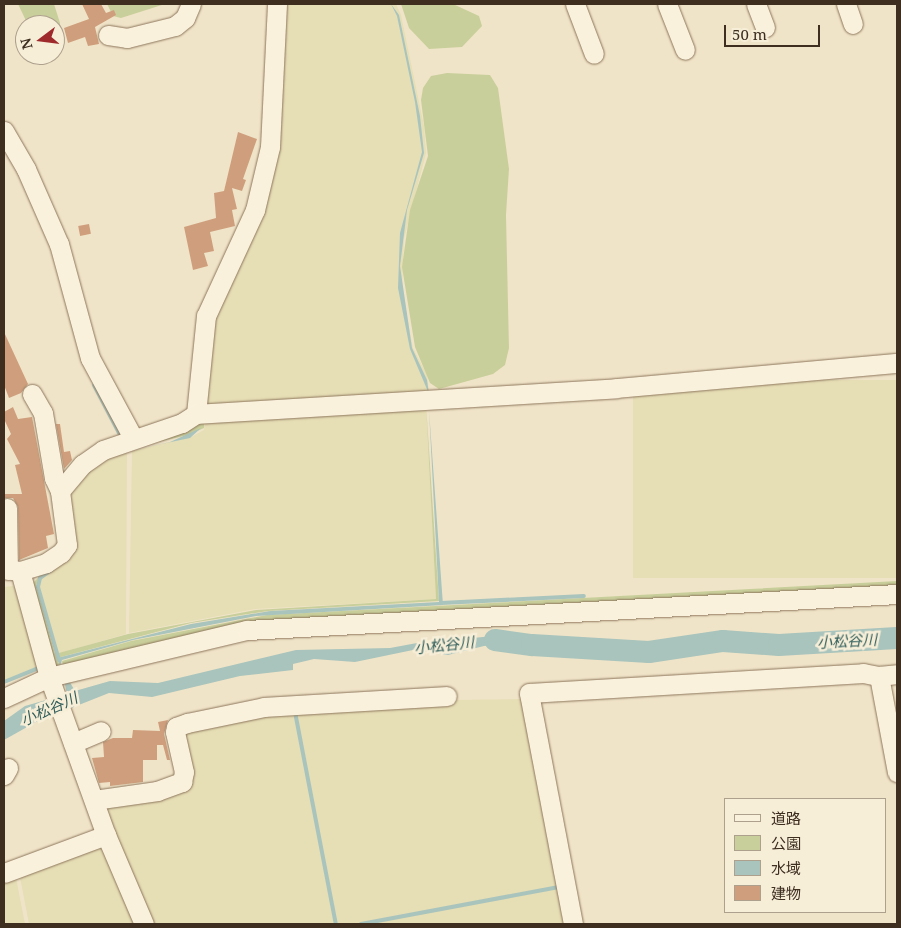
<!DOCTYPE html>
<html>
<head>
<meta charset="utf-8">
<style>
	body { margin:0 }
	#map { position:relative; width:901px; height:928px; overflow:hidden; background:#f0e4c8; font-family:"Noto Serif","Noto Sans JP",serif }
	div>[style] { position:absolute }
	.farmland>* { inset:0; background:#e6deb5; transform-origin:0 0 }
	.green>* { inset:0; background:#c9cf9b }
	.water>* { inset:0; background:#a9c4bc }
	.stream>* { height:4px; margin:-2px; padding:0 2px; transform-origin:2px; border-radius:2px; background:#a9c4bc }
	.river>* { height:22px; margin:-11px; padding:0 11px; transform-origin:11px; border-radius:11px; background:#a9c4bc }
	.building>* { inset:0; background:#cf9f7d; transform-origin:0 0 }
	.roads { filter:drop-shadow(0 0 1px #8d765c) drop-shadow(0 0 1px #8d765c) }
	.minor>* { height:19px; margin:-9.5px; padding:0 9.5px; transform-origin:9.5px; border-radius:9.5px; background:#faf1dc }
	span { translate:-50% -50%; white-space:nowrap; text-align:center; line-height:1.15; -webkit-text-stroke:5px #f7eed8; paint-order:stroke }
	.water-label { font-size:15px; color:#2f5d5a; font-style:italic }
	.frame { position:absolute; inset:0; border:5px solid #3d2e20; pointer-events:none }
	.legend { position:absolute; left:724px; top:798px; width:162px; height:115px; box-sizing:border-box; background:#f7eed8; border:1px solid #ada18e; margin:0; padding:6px 9px; list-style:none; font-size:15px; color:#3d2e20 }
	.legend li { display:flex; align-items:center; gap:10px; height:25px }
	.legend b { width:25px; border:1px solid #ada18e }
	.north { position:absolute; left:15px; top:15px; width:50px; height:50px; box-sizing:border-box; background:#f7eed8; border:1px solid #ada18e; border-radius:50%; rotate:255deg; font-size:14px; font-weight:700; line-height:20px; text-align:center; color:#3d2e20 }
	.north::after { content:''; display:block; margin:auto; width:18px; height:22px; background:#9e2a2b; clip-path:polygon(50% 0,100% 100%,50% 72%,0 100%) }
	.scale { position:absolute; left:724px; top:25px; width:96px; height:22px; box-sizing:border-box; border:2px solid #3d2e20; border-top:0; padding-left:6px; font-size:15px; line-height:18px; white-space:nowrap; color:#3d2e20; -webkit-text-stroke:4px #f7eed8; paint-order:stroke }
</style>
</head>
<body>
<div id="map">
	<div class="farmland">
		<i style="clip-path:polygon(279px 4px,396px 4px,401px 15px,424px 126px,426px 153px,404px 239px,402px 289px,413px 348px,427px 375px,430px 398px,207px 413px,201px 384px,206px 324px,256px 211px)"></i>
		<i style="left:897px;top:380px;width:198px;height:264px;rotate:90deg"></i>
		<i style="clip-path:polygon(426px 404px,436px 599px,255px 609px,129px 633px,132px 451px,191px 437px,204px 430px,205px 420px)"></i>
		<i style="clip-path:polygon(127px 449px,126px 634px,56px 654px,41px 606px,37px 583px,60px 561px,65px 496px,93px 464px)"></i>
		<i style="clip-path:polygon(13px 586px,18px 587px,42px 668px,4px 684px,4px 587px)"></i>
		<i style="clip-path:polygon(523px 699px,568px 924px,148px 924px,100px 804px,181px 788px,179px 732px,239px 716px,450px 700px)"></i>
		<i style="clip-path:polygon(100px 841px,142px 924px,29px 924px,20px 877px)"></i>
		<i style="clip-path:polygon(4px 876px,16px 878px,25px 924px,4px 924px)"></i>
	</div>
	<div class="green">
		<i style="clip-path:polygon(18px 4px,54px 4px,60px 23px,60px 41px,55px 43px,55px 25px,28px 25px)"></i>
		<i style="clip-path:polygon(107px 4px,165px 4px,121px 18px,113px 16px)"></i>
		<i style="clip-path:polygon(401px 4px,453px 4px,479px 16px,482px 26px,462px 47px,429px 49px,409px 28px)"></i>
		<i style="clip-path:polygon(447px 73px,490px 75px,498px 88px,509px 169px,506px 215px,509px 348px,505px 365px,493px 374px,439px 389px,430px 383px,415px 347px,402px 267px,410px 210px,428px 156px,421px 100px,423px 88px,431px 76px)"></i>
		<i style="clip-path:polygon(426px 404px,439px 601px,268px 611px,191px 623px,57px 658px,60px 666px,63px 665px,62px 661px,131px 641px,267px 615px,897px 581px,897px 588px,274px 626px,196px 637px,66px 671px,51px 670px,33px 583px,68px 547px,63px 499px,66px 488px,93px 460px,110px 449px,125px 445px,127px 448px,110px 452px,93px 463px,65px 496px,68px 549px,60px 561px,39px 577px,36px 586px,55px 654px,128px 634px,256px 610px,436px 599px)"></i>
		<i style="clip-path:polygon(204px 420px,204px 428px,188px 435px,132px 448px)"></i>
	</div>
	<div class="water">
		<i style="clip-path:polygon(391px 4px,399px 15px,420px 116px,424px 153px,407px 210px,400px 266px,412px 348px,427px 380px,429px 394px,410px 349px,398px 288px,400px 233px,422px 152px,415px 102px,397px 16px)"></i>
		<i style="clip-path:polygon(429px 410px,443px 605px,256px 616px,133px 640px,62px 660px,60px 666px,57px 658px,191px 624px,270px 611px,439px 602px)"></i>
		<i style="clip-path:polygon(201px 428px,190px 438px,133px 450px,170px 442px)"></i>
		<i style="clip-path:polygon(505px 635px,530px 642px,513px 647px,503px 644px,484px 646px,448px 655px,413px 650px,355px 662px,314px 659px,293px 664px,293px 670px,240px 676px,152px 697px,109px 693px,36px 722px,4px 740px,4px 721px,25px 706px,67px 694px,64px 680px,68px 679px,75px 691px,110px 681px,158px 683px,296px 650px,390px 648px,417px 643px)"></i>
	</div>
	<div class="stream">
		<i style="left:94px;top:385px;width:56px;rotate:62.5deg"></i>
		<i style="left:54px;top:568px;width:17px;rotate:144deg"></i>
		<i style="left:40px;top:578px;width:9px;rotate:103deg"></i>
		<i style="left:38px;top:587px;width:76px;rotate:74deg"></i>
		<i style="left:441px;top:603px;width:143px;rotate:-2.8deg"></i>
		<i style="left:4px;top:682px;width:35px;rotate:-22deg"></i>
		<i style="left:295px;top:712px;width:216px;rotate:79.1deg"></i>
		<i style="left:361px;top:924px;width:200px;rotate:-10.6deg"></i>
	</div>
	<div class="river">
		<i style="left:495px;top:640px;width:37px;rotate:8deg"></i>
		<i style="left:532px;top:645px;width:117px;rotate:3.4deg"></i>
		<i style="left:649px;top:652px;width:75px;rotate:-8.5deg"></i>
		<i style="left:723px;top:641px;width:56px;rotate:4.1deg"></i>
		<i style="left:779px;top:645px;width:118px;rotate:-3.4deg"></i>
	</div>
	<div class="building">
		<i style="clip-path:polygon(82px 4px,101px 4px,106px 13px,114px 10px,116px 15px,95px 27px,99px 44px,88px 46px,85px 37px,68px 43px,64px 28px,89px 19px)"></i>
		<i style="clip-path:polygon(238px 132px,257px 139px,243px 179px,246px 180px,242px 191px,232px 188px,237px 209px,232px 210px,235px 226px,210px 232px,214px 251px,204px 253px,208px 266px,193px 270px,184px 227px,216px 218px,214px 193px,224px 191px)"></i>
		<i style="left:89px;top:224px;width:10px;height:11px;rotate:79deg"></i>
		<i style="clip-path:polygon(4px 332px,28px 384px,21px 393px,9px 398px,4px 385px)"></i>
		<i style="clip-path:polygon(13px 407px,18px 419px,32px 417px,54px 534px,46px 536px,48px 548px,19px 560px,18px 507px,13px 498px,4px 498px,4px 494px,22px 494px,15px 465px,20px 464px,7px 439px,11px 434px,4px 419px,4px 412px)"></i>
		<i style="clip-path:polygon(56px 424px,60px 424px,64px 452px,70px 451px,72px 460px,64px 469px)"></i>
		<i style="clip-path:polygon(168px 720px,164px 734px,170px 760px,167px 760px,163px 745px,157px 745px,157px 760px,143px 760px,143px 782px,110px 786px,110px 782px,99px 783px,92px 758px,104px 757px,103px 742px,113px 738px,132px 738px,133px 730px,160px 731px,158px 722px)"></i>
	</div>
	<div class="roads">
		<div class="minor">
			<i style="left:575px;top:4px;width:53px;rotate:69.2deg"></i>
			<i style="left:667px;top:4px;width:49px;rotate:68.6deg"></i>
			<i style="left:756px;top:4px;width:25px;rotate:69deg"></i>
			<i style="left:846px;top:4px;width:21px;rotate:71deg"></i>
			<i style="left:108px;top:35px;width:19px;rotate:9deg"></i>
			<i style="left:127px;top:38px;width:49px;rotate:-14deg"></i>
			<i style="left:175px;top:26px;width:13px;rotate:-39deg"></i>
			<i style="left:185px;top:18px;width:15px;rotate:-67deg"></i>
			<i style="left:4px;top:131px;width:44px;rotate:59.9deg"></i>
			<i style="left:26px;top:169px;width:82px;rotate:66.3deg"></i>
			<i style="left:59px;top:244px;width:118px;rotate:74.8deg"></i>
			<i style="left:90px;top:358px;width:91px;rotate:61.7deg"></i>
			<i style="left:32px;top:394px;width:22px;rotate:60deg"></i>
			<i style="left:43px;top:413px;width:66px;rotate:80.4deg"></i>
			<i style="left:54px;top:478px;width:14px;rotate:65deg"></i>
			<i style="left:196px;top:414px;width:99px;rotate:-84.2deg"></i>
			<i style="left:206px;top:316px;width:117px;rotate:-65.2deg"></i>
			<i style="left:255px;top:210px;width:65px;rotate:-76.6deg"></i>
			<i style="left:270px;top:147px;width:143px;rotate:-87.2deg"></i>
			<i style="left:7px;top:508px;width:62px;rotate:89.1deg"></i>
			<i style="left:4px;top:569px;width:16px;rotate:7deg"></i>
			<i style="left:20px;top:571px;width:27px;rotate:-17deg"></i>
			<i style="left:46px;top:563px;width:18px;rotate:-34deg"></i>
			<i style="left:61px;top:553px;width:10px;rotate:-53deg"></i>
			<i style="left:67px;top:545px;width:54px;rotate:-97.4deg"></i>
			<i style="left:60px;top:491px;width:35px;rotate:-50deg"></i>
			<i style="left:83px;top:464px;width:24px;rotate:-35deg"></i>
			<i style="left:103px;top:450px;width:83px;rotate:-18.9deg"></i>
			<i style="left:182px;top:423px;width:17px;rotate:-33deg"></i>
			<i style="left:196px;top:414px;width:421px;rotate:-3.5deg"></i>
			<i style="left:616px;top:388px;width:282px;rotate:-5.1deg"></i>
			<i style="left:20px;top:571px;width:110px;rotate:74.7deg"></i>
			<i style="left:49px;top:677px;width:168px;rotate:70.2deg"></i>
			<i style="left:106px;top:835px;width:97px;rotate:66.9deg"></i>
			<i style="left:879px;top:676px;width:98px;rotate:79.4deg"></i>
			<i style="left:4px;top:698px;width:50px;rotate:-25deg"></i>
			<i style="left:49px;top:677px;width:204px;rotate:-13.4deg"></i>
			<i style="left:247px;top:630px;width:651px;rotate:-3.17deg"></i>
			<i style="left:73px;top:743px;width:30px;rotate:-23deg"></i>
			<i style="left:4px;top:775px;width:8px;rotate:-60deg"></i>
			<i style="left:94px;top:800px;width:64px;rotate:-8.1deg"></i>
			<i style="left:157px;top:791px;width:27px;rotate:-20deg"></i>
			<i style="left:182px;top:782px;width:10px;rotate:-79deg"></i>
			<i style="left:184px;top:772px;width:41px;rotate:-102.7deg"></i>
			<i style="left:175px;top:732px;width:5px;rotate:-79deg"></i>
			<i style="left:176px;top:727px;width:12px;rotate:-20deg"></i>
			<i style="left:187px;top:723px;width:79px;rotate:-11.7deg"></i>
			<i style="left:264px;top:707px;width:183px;rotate:-3.4deg"></i>
			<i style="left:4px;top:873px;width:109px;rotate:-20.4deg"></i>
			<i style="left:573px;top:924px;width:235px;rotate:-100.8deg"></i>
			<i style="left:529px;top:693px;width:335px;rotate:-3.4deg"></i>
			<i style="left:863px;top:673px;width:16px;rotate:11deg"></i>
			<i style="left:879px;top:676px;width:18px;rotate:-6deg"></i>
		</div>
	</div>
	<div class="water-label">
		<span style="left:847px;top:641px;rotate:-3deg">小松谷川</span>
		<span style="left:444px;top:645px;rotate:-6deg">小松谷川</span>
		<span style="left:49px;top:709px;rotate:-24deg">小松谷川</span>
	</div>
	<div class="frame"></div>
	<ul class="legend">
	<li><b style="height:6px;background:#faf1dc"></b>道路</li>
	<li><b style="height:14px;background:#c9cf9b"></b>公園</li>
	<li><b style="height:14px;background:#a9c4bc"></b>水域</li>
	<li><b style="height:14px;background:#cf9f7d"></b>建物</li>
	</ul>
	<div class="north">N</div>
	<div class="scale">50 m</div>
</div>
</body>
</html>
